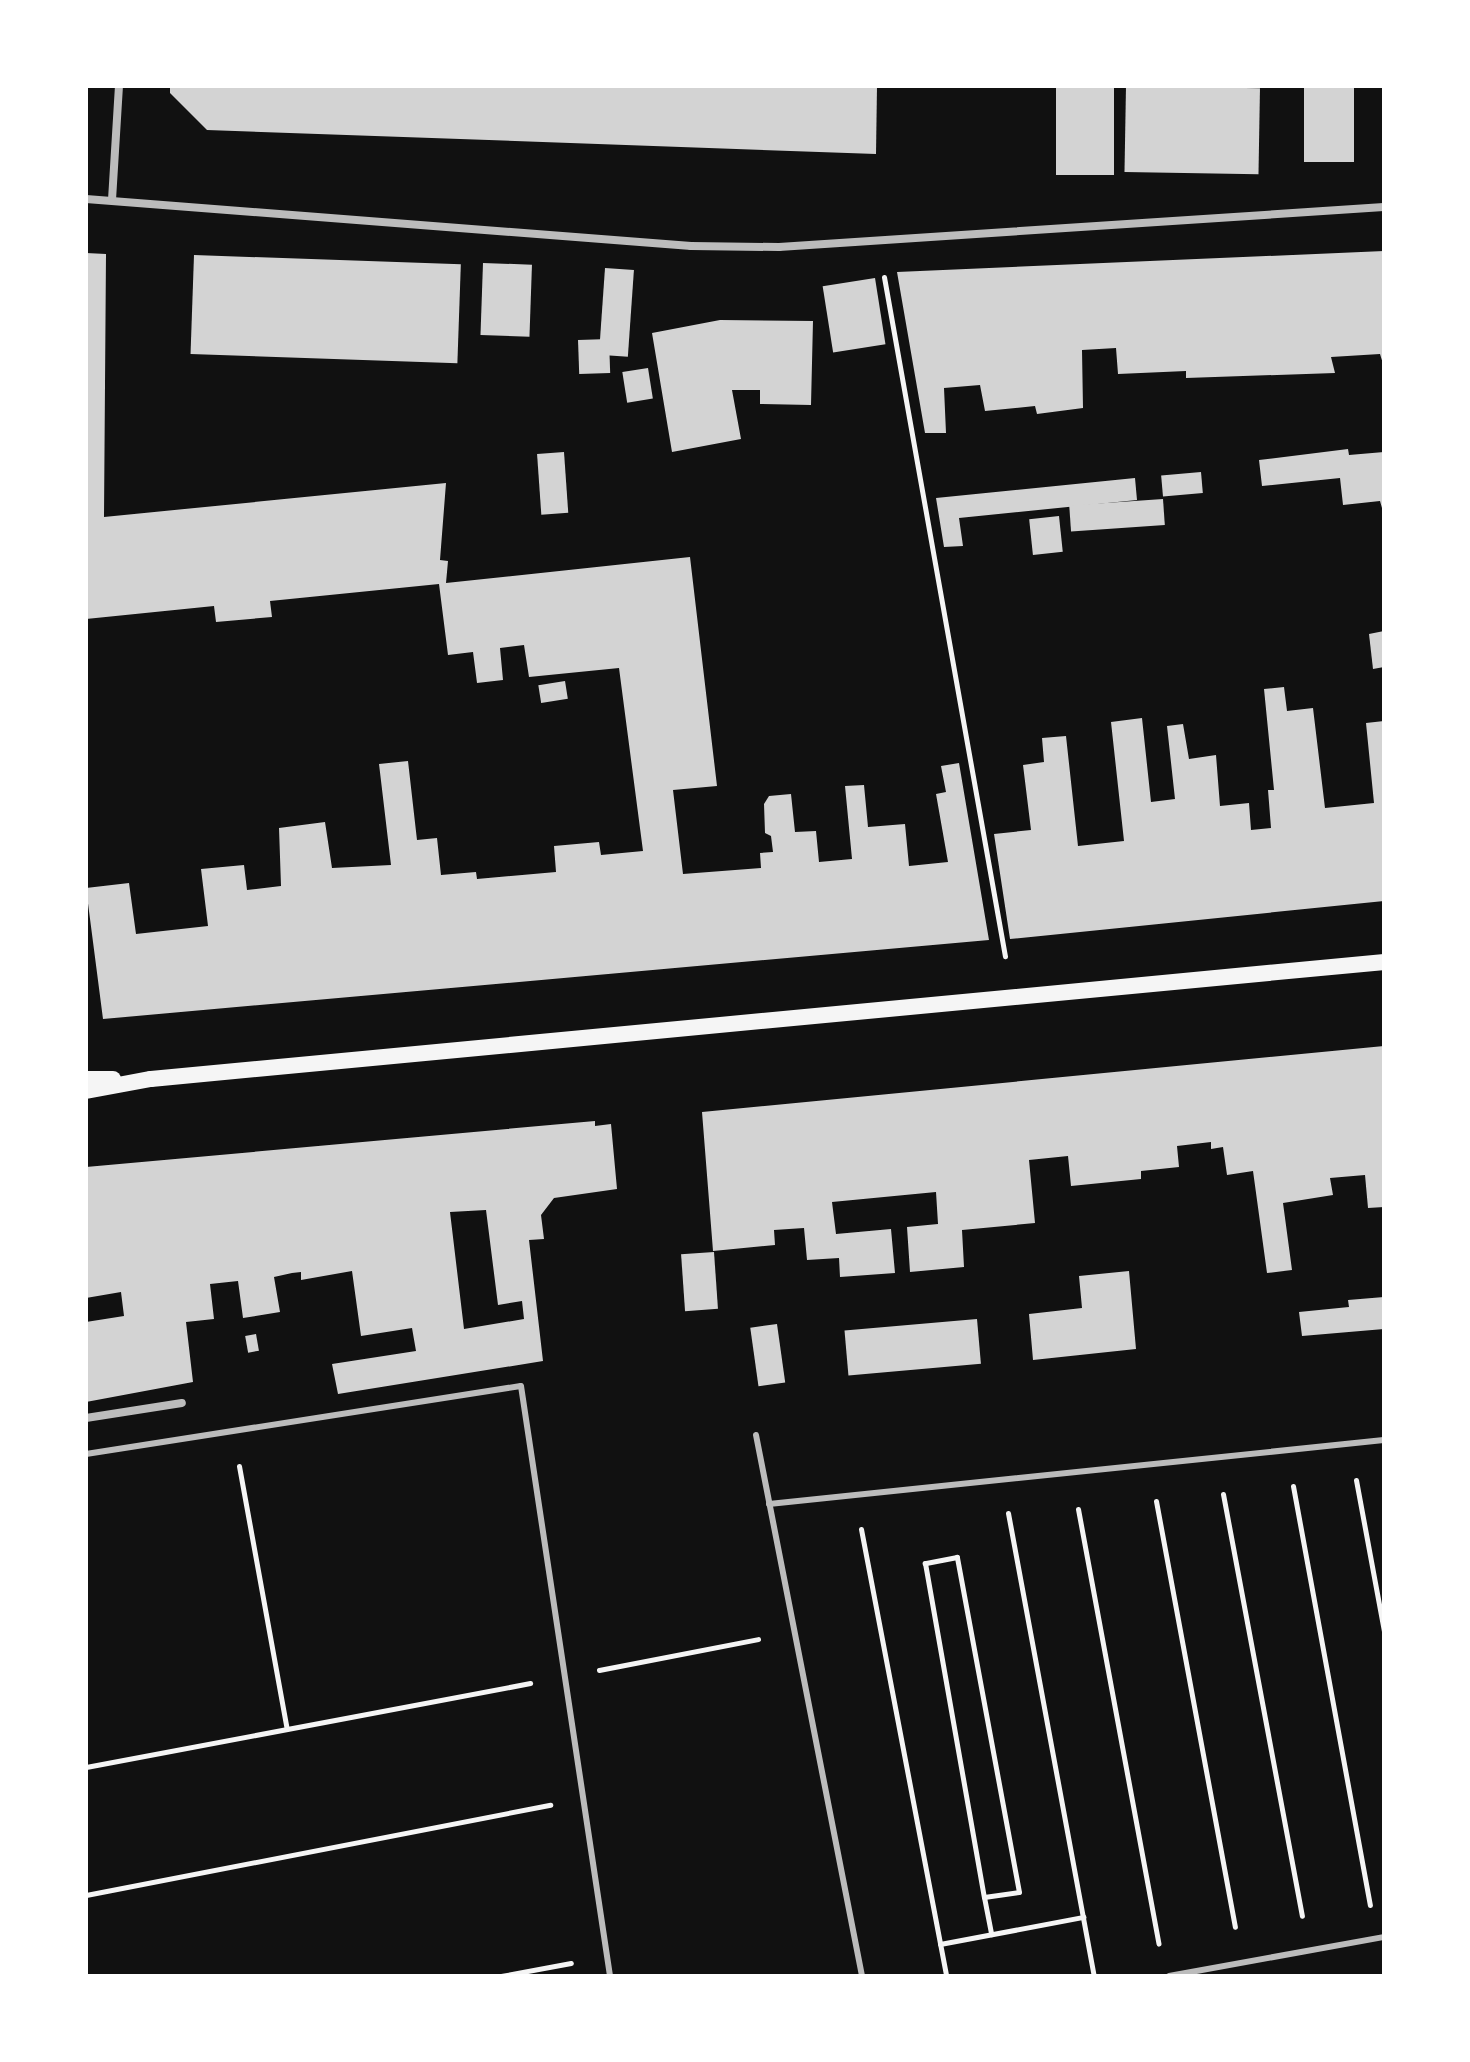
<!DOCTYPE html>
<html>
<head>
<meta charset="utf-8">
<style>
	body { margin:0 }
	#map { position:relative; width:1470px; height:2062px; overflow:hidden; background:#111; font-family:Inter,sans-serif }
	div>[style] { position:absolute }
	.building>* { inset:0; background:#d3d3d3; transform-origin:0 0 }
	.path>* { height:5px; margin:-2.5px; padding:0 2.5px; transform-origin:2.5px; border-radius:2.5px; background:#f5f5f5 }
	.service>* { height:6px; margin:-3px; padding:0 3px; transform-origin:3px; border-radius:3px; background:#bcbcbc }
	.minor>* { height:8px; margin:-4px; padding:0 4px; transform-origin:4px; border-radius:4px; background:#bcbcbc }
	.secondary>* { height:16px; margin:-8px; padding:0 8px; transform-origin:8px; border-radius:8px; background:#f5f5f5 }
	span { translate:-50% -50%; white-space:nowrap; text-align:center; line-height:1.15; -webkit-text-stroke:7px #fff; paint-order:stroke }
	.frame { position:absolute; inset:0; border:88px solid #fff; pointer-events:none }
</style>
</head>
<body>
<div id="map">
	<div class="building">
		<i style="clip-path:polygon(170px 86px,877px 86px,876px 154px,207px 130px,170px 93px)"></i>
		<i style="left:1056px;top:86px;width:58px;height:89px"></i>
		<i style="left:1126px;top:86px;width:134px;height:86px;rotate:1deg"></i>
		<i style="left:1304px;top:86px;width:50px;height:76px"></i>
		<i style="clip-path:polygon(1384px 251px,1384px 367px,1380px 354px,1331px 357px,1335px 373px,1186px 378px,1186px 371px,1118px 374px,1116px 348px,1082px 350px,1083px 408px,1037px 414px,1035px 406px,985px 411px,980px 385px,944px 388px,946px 433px,925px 433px,897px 272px)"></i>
		<i style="clip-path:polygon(86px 253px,106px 254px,104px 517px,446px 483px,440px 560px,448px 561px,446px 583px,690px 557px,717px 786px,673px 790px,683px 874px,761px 868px,760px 853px,773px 852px,771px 836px,765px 833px,764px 804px,769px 796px,791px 794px,795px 832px,816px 831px,819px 862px,852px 859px,845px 786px,864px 785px,868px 827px,905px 824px,909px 866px,948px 862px,936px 794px,946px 792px,941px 766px,959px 763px,989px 940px,103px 1019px,86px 888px,129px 883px,136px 934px,208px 926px,201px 869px,244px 865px,247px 890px,281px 886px,279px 828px,325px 822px,332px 868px,391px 865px,379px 764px,408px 761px,417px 840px,437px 838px,441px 875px,476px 872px,477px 879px,556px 872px,554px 846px,599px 842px,601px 855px,643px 851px,619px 668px,529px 677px,524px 645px,500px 648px,503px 680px,477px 683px,473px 652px,448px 655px,439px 584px,270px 601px,272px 617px,216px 622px,214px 606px,86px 619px)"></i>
		<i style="left:194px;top:255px;width:267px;height:99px;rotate:2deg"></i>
		<i style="left:483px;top:263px;width:49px;height:72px;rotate:2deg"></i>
		<i style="left:605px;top:268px;width:29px;height:87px;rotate:4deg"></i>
		<i style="left:875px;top:278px;width:67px;height:53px;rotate:81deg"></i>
		<i style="clip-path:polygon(720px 320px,813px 321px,811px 405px,760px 404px,760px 390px,732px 390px,741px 439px,672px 452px,652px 333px)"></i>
		<i style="left:609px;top:339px;width:34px;height:31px;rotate:88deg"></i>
		<i style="left:648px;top:368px;width:31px;height:26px;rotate:81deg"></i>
		<i style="clip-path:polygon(1348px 449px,1349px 455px,1384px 452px,1384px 515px,1380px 501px,1343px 505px,1340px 478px,1262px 486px,1259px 460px)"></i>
		<i style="left:564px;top:452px;width:61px;height:27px;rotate:86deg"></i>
		<i style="left:1201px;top:472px;width:21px;height:40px;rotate:85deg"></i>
		<i style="clip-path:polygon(1135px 478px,1137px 500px,959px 518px,963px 546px,944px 547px,936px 498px)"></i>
		<i style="left:1163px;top:499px;width:26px;height:94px;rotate:86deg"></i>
		<i style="left:1059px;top:516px;width:36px;height:30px;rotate:84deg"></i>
		<i style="clip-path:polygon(1384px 631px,1384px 667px,1373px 669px,1369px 634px)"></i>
		<i style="left:565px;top:681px;width:18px;height:27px;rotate:81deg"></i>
		<i style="clip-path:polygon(1284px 687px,1287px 711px,1313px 708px,1325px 808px,1374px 803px,1366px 723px,1384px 721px,1384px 901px,1010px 939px,994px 834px,1031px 830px,1023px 765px,1044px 762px,1042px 738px,1066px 736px,1078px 846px,1124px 841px,1111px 722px,1142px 718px,1151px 802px,1175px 799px,1167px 726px,1183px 724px,1189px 759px,1216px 755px,1220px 806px,1249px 803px,1251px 830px,1271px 828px,1268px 790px,1274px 790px,1264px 689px)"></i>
		<i style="clip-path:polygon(1384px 1046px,1384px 1207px,1368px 1208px,1365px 1175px,1330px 1178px,1333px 1195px,1283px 1203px,1292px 1270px,1267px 1273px,1253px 1171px,1227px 1175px,1223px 1147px,1211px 1149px,1211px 1142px,1177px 1146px,1179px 1167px,1141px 1171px,1141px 1179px,1071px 1186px,1068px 1156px,1029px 1160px,1035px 1223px,962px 1230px,964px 1267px,910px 1272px,907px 1227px,938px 1224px,936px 1192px,832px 1202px,836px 1234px,891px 1229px,895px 1273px,840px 1277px,839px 1258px,807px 1260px,804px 1228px,774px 1230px,775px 1245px,713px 1251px,702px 1112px)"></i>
		<i style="clip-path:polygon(evenodd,595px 1121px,595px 1126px,611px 1124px,617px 1189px,554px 1198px,541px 1215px,544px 1239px,529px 1240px,543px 1361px,338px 1394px,332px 1364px,416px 1351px,412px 1328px,361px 1336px,352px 1271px,301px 1280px,301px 1272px,292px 1273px,274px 1277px,280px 1312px,243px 1318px,238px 1281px,210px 1284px,214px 1319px,186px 1322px,193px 1382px,86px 1402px,86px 1322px,124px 1316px,121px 1292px,86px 1298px,86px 1167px,595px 1121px,486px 1210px,498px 1305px,522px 1301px,524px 1319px,464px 1329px,450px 1212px,486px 1210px)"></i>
		<i style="left:714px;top:1252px;width:57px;height:33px;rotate:86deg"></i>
		<i style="clip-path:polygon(1129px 1271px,1136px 1349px,1033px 1360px,1029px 1314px,1082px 1308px,1079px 1276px)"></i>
		<i style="clip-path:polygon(1384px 1297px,1384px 1329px,1302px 1336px,1299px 1312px,1349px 1307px,1348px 1300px)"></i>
		<i style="left:977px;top:1319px;width:45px;height:133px;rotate:85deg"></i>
		<i style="left:777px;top:1324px;width:59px;height:27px;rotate:82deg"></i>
		<i style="left:256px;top:1334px;width:17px;height:11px;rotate:80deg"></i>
	</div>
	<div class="path">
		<i style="left:884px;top:277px;width:690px;rotate:79.9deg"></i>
		<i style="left:239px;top:1466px;width:267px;rotate:79.7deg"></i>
		<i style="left:1356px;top:1480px;width:154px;rotate:79.5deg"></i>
		<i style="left:1293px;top:1486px;width:426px;rotate:79.6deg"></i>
		<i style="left:1223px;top:1494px;width:429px;rotate:79.4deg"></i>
		<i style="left:1156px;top:1501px;width:433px;rotate:79.5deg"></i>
		<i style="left:1078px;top:1509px;width:442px;rotate:79.5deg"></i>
		<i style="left:1008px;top:1513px;width:471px;rotate:79.5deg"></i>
		<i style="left:861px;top:1529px;width:455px;rotate:79.2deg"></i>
		<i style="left:599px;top:1670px;width:162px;rotate:-11deg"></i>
		<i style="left:86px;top:1767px;width:452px;rotate:-10.7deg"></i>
		<i style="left:86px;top:1895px;width:473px;rotate:-11deg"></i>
		<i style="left:984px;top:1897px;width:35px;rotate:-8deg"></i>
		<i style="left:1019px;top:1892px;width:341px;rotate:-100.5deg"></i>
		<i style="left:957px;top:1557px;width:33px;rotate:169deg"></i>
		<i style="left:925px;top:1563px;width:339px;rotate:80deg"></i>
		<i style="left:984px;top:1897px;width:38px;rotate:79deg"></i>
		<i style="left:940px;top:1944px;width:146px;rotate:-10.7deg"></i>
		<i style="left:501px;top:1976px;width:71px;rotate:-10.5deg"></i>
	</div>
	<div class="service">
		<i style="left:756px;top:1435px;width:551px;rotate:78.91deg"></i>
		<i style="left:86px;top:1454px;width:440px;rotate:-8.9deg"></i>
		<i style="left:521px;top:1386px;width:597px;rotate:81.42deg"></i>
		<i style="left:769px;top:1504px;width:618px;rotate:-5.94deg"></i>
		<i style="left:1169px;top:1976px;width:219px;rotate:-10.3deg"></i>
	</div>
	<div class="minor">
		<i style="left:86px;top:199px;width:607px;rotate:4.44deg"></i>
		<i style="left:691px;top:246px;width:88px;rotate:0.7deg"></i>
		<i style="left:779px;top:247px;width:606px;rotate:-3.78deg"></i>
		<i style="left:112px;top:200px;width:114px;rotate:-86.5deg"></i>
		<i style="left:86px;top:1418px;width:97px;rotate:-8.9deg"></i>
	</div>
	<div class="secondary">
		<i style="left:86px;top:1079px;width:27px"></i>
		<i style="left:86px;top:1091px;width:66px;rotate:-10.5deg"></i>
		<i style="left:151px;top:1079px;width:1239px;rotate:-5.42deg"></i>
	</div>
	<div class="frame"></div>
</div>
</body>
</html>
